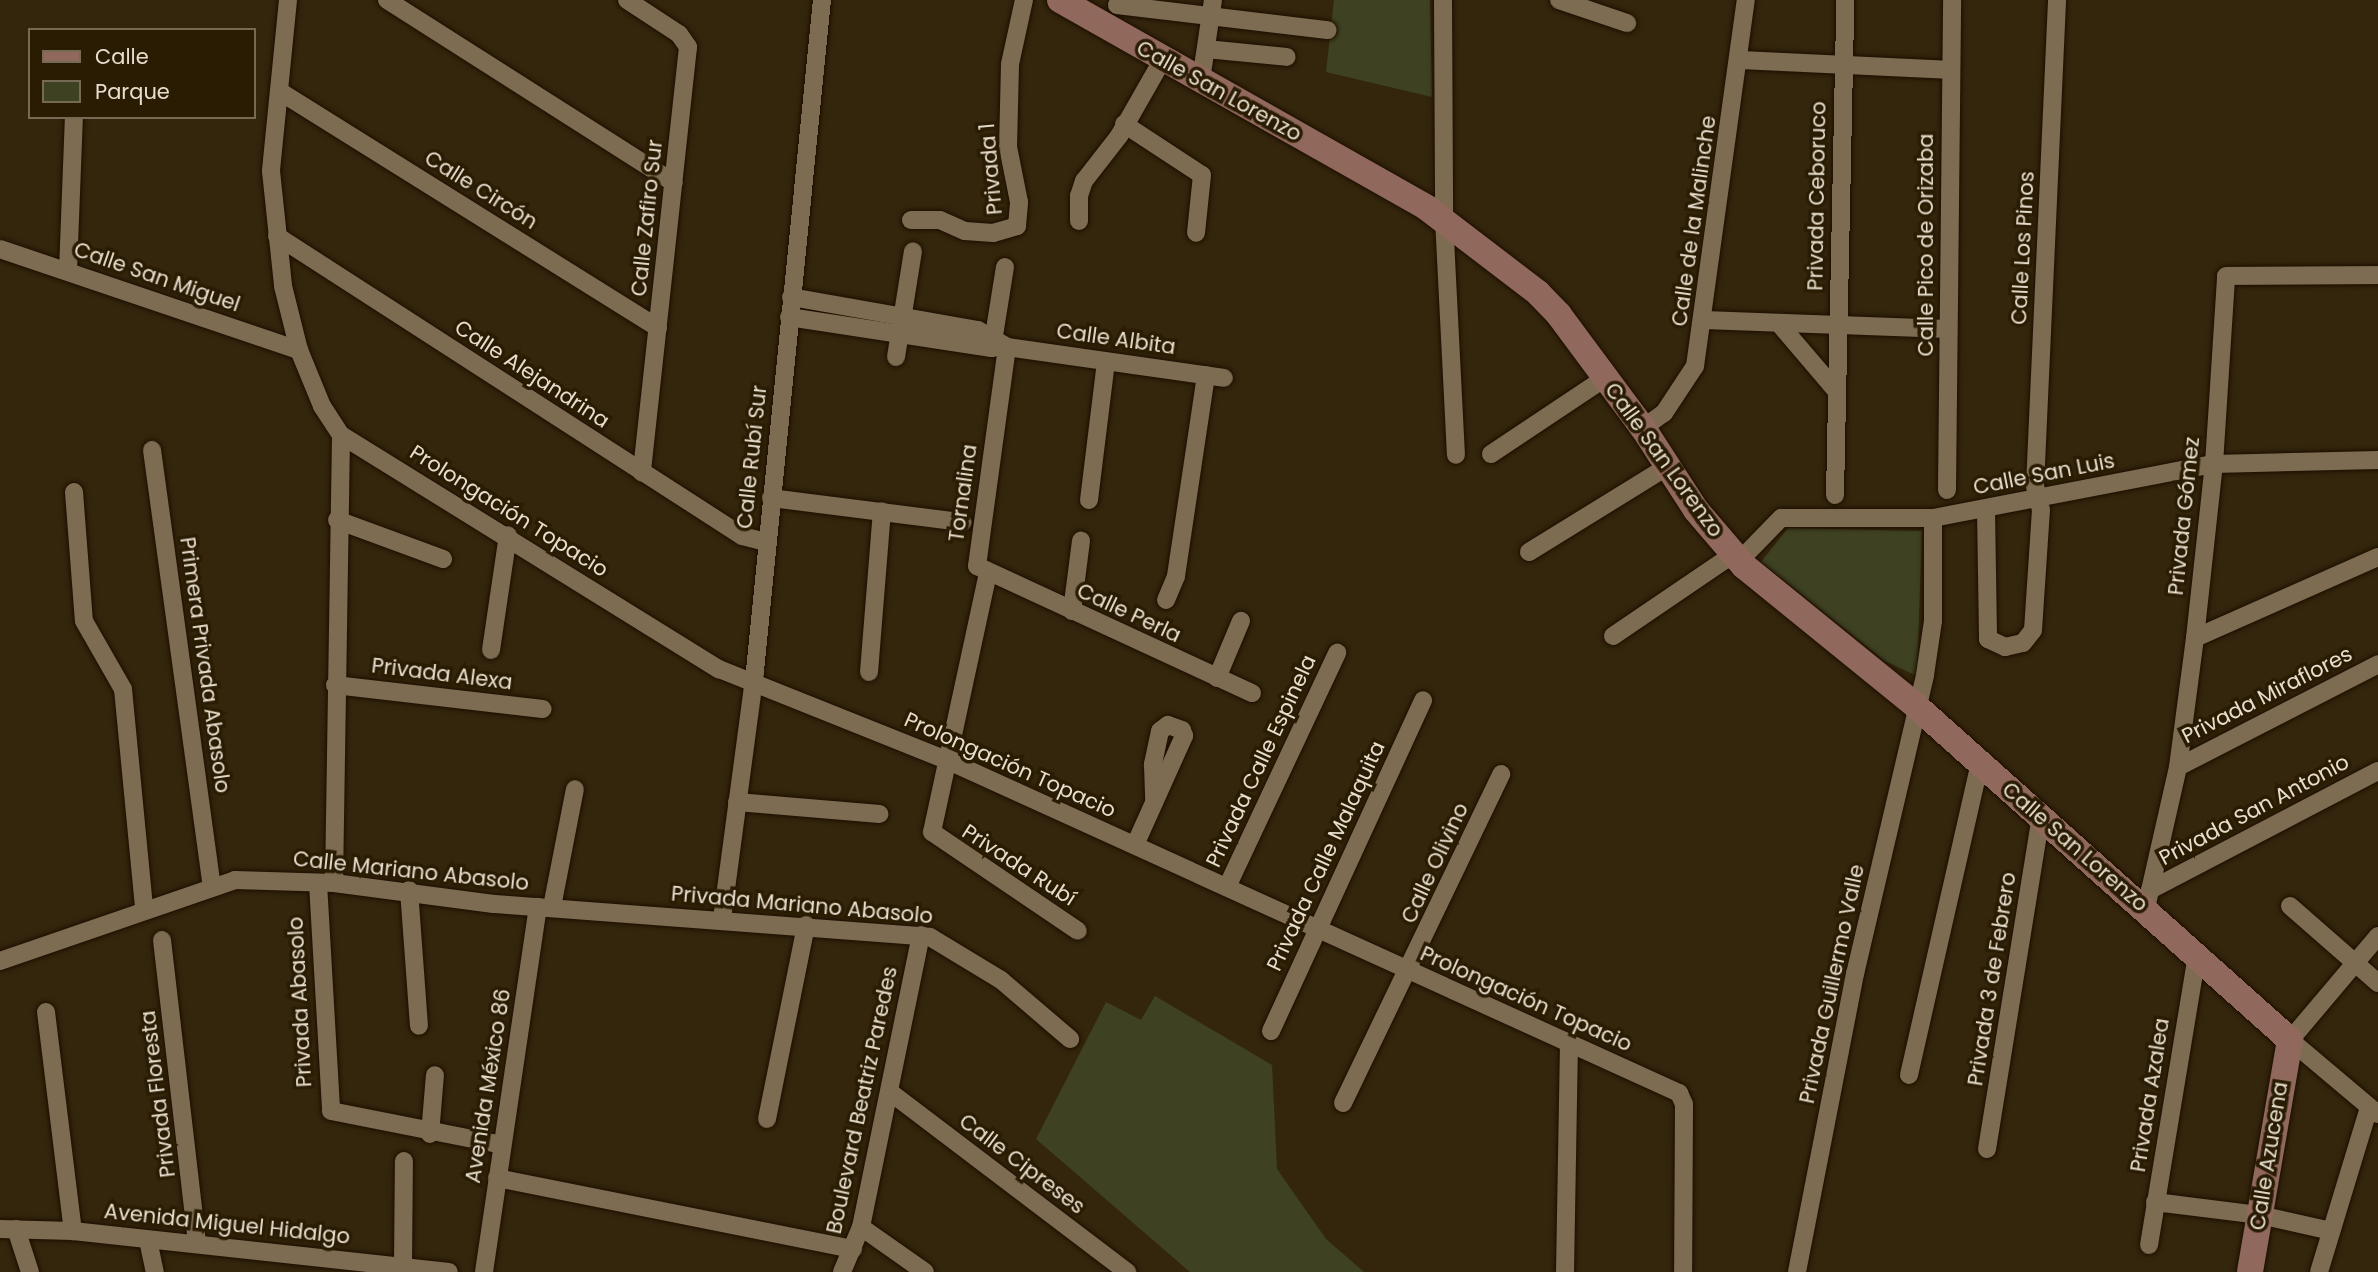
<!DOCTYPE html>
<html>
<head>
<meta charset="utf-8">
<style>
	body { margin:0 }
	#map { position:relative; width:2378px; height:1272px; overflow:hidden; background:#34260c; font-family:Poppins,sans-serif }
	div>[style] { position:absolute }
	.green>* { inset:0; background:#3e4222 }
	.roads { filter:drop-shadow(0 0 2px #1c0e00) drop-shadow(0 0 2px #1c0e00) }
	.street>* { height:18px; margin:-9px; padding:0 9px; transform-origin:9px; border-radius:9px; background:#7d6c51 }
	.secondary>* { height:26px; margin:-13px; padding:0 13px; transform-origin:13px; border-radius:13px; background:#91695c }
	span { translate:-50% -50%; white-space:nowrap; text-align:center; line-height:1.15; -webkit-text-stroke:7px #2a1c03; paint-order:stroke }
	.street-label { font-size:21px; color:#e7dece }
	.legend { position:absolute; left:28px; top:28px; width:228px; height:91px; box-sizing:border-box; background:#2a1c03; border:2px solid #766a54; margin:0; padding:9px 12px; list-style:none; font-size:21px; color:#e7dece }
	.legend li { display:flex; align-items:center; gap:14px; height:35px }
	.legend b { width:35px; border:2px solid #766a54 }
</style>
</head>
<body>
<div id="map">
	<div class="green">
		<i style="clip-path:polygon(1334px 0,1430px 0,1432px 97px,1326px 72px)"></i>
		<i style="clip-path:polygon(1788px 528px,1922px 531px,1917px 676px,1885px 661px,1761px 562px)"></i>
		<i style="clip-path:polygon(1155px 996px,1272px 1065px,1277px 1169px,1326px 1239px,1364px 1272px,1190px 1272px,1036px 1139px,1106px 1002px,1141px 1020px)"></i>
	</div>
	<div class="roads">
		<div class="street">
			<i style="left:288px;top:0;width:172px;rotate:95.7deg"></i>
			<i style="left:271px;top:171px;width:116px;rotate:84deg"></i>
			<i style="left:283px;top:286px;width:66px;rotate:76deg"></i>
			<i style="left:299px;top:350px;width:61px;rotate:67.7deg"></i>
			<i style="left:322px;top:406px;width:35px;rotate:57deg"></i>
			<i style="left:341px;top:435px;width:445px;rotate:31.8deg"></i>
			<i style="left:719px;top:669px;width:250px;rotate:21.8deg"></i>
			<i style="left:951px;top:762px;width:800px;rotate:24.45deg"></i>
			<i style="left:1679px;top:1093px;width:12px;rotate:66deg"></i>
			<i style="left:1684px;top:1104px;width:168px;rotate:90.3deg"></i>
			<i style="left:387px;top:0;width:340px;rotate:32.5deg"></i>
			<i style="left:627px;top:0;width:62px;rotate:33.2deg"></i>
			<i style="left:679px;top:34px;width:16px;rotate:55deg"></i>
			<i style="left:688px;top:47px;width:428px;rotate:96.2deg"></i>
			<i style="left:1443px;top:0;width:219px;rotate:89.7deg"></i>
			<i style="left:1444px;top:219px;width:236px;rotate:87.1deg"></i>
			<i style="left:1559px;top:0;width:72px;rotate:18.7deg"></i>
			<i style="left:1117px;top:5px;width:212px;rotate:6.8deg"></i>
			<i style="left:1206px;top:49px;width:81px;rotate:5.6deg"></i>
			<i style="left:1739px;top:60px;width:210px;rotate:2.7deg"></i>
			<i style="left:1201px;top:80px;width:81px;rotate:-81.5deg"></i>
			<i style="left:279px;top:91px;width:447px;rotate:32deg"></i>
			<i style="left:1124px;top:124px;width:93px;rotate:33.2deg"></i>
			<i style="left:1202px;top:175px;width:58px;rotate:95.9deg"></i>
			<i style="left:911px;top:220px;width:29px"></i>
			<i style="left:940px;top:220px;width:27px;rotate:24deg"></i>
			<i style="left:965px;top:231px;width:28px;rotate:4deg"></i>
			<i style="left:993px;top:233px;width:25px;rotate:-16deg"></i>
			<i style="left:1017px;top:226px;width:24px;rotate:-85deg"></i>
			<i style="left:1019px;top:202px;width:56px;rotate:-101.3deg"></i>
			<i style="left:1008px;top:147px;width:83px;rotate:-88.6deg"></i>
			<i style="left:1010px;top:64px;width:66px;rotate:-77.7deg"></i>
			<i style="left:1079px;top:221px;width:25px;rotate:-90deg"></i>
			<i style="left:1079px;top:196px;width:16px;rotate:-72deg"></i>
			<i style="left:1084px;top:181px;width:57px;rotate:-52.1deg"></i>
			<i style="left:1119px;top:136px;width:89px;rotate:-60.3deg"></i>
			<i style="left:277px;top:236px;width:553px;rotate:32.83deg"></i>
			<i style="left:742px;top:536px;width:25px;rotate:14deg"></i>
			<i style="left:0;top:249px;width:316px;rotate:18.7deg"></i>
			<i style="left:68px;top:271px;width:154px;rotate:-87.8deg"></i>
			<i style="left:791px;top:297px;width:190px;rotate:10deg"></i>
			<i style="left:978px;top:330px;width:34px;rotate:30deg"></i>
			<i style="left:1007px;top:347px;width:219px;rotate:8.1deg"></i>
			<i style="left:789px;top:317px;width:205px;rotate:8.7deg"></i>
			<i style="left:992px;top:348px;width:10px;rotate:-11deg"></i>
			<i style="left:1704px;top:320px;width:244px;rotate:2.1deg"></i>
			<i style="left:1781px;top:326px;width:82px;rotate:49.5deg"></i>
			<i style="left:1007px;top:347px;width:221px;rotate:97.8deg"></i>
			<i style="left:977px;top:566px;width:303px;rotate:24.8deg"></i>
			<i style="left:992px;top:348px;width:82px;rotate:-80.9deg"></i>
			<i style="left:896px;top:357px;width:107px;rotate:-80.9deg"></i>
			<i style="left:1643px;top:428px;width:26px;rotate:-36deg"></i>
			<i style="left:1664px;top:413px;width:56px;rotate:-56.6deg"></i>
			<i style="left:1695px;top:366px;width:370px;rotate:-82.1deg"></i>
			<i style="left:152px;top:450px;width:440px;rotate:82.2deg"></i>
			<i style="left:1491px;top:454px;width:137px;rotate:-33.7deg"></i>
			<i style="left:1947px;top:490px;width:490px;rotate:-89.4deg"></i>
			<i style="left:74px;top:492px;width:129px;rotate:85.6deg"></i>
			<i style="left:84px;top:621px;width:78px;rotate:60.2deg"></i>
			<i style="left:123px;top:689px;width:221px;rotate:84.5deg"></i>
			<i style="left:1835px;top:495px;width:495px;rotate:-88.8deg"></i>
			<i style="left:771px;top:498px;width:193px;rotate:7.2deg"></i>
			<i style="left:1089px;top:500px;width:139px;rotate:-83deg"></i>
			<i style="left:1986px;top:509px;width:130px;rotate:89.1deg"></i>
			<i style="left:1988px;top:639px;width:19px;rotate:25deg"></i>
			<i style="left:2005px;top:647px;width:18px;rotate:-13deg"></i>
			<i style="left:2023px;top:643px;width:16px;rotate:-52deg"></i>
			<i style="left:2033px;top:630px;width:120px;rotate:-86.2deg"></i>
			<i style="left:2041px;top:510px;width:25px;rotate:-104deg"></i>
			<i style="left:2035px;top:486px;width:486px;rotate:-87.4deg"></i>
			<i style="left:337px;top:520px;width:113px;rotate:20.2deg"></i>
			<i style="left:1529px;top:552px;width:163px;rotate:-31.7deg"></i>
			<i style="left:988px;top:573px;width:265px;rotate:102.2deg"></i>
			<i style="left:932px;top:832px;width:176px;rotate:34.1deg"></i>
			<i style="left:1166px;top:600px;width:26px;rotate:-67deg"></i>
			<i style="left:1176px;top:576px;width:203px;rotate:-81.5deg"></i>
			<i style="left:1072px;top:611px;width:71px;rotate:-82.7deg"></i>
			<i style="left:1613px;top:636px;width:135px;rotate:-34.2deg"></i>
			<i style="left:1725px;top:560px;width:21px;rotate:-14deg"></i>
			<i style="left:1745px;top:555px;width:52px;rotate:-45.8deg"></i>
			<i style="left:1781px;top:518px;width:152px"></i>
			<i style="left:1933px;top:518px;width:286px;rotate:-10.9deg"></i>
			<i style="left:2214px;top:464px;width:164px;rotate:-1.4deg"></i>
			<i style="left:2195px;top:638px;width:200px;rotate:-23.9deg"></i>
			<i style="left:491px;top:650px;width:116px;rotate:-81.6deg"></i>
			<i style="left:869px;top:672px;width:161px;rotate:-85.4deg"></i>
			<i style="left:1217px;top:678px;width:62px;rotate:-67.2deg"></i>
			<i style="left:335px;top:685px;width:209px;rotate:6.6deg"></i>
			<i style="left:2178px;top:767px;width:225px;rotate:-27.2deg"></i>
			<i style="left:737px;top:802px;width:143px;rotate:4.8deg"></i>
			<i style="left:1135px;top:845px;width:120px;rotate:-65.8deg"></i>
			<i style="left:1184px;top:736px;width:6px;rotate:-108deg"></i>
			<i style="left:1182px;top:730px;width:15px;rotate:-160deg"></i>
			<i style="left:1168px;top:725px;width:10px;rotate:143deg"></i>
			<i style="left:1160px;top:731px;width:35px;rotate:102deg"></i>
			<i style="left:1153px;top:765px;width:37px;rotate:88deg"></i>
			<i style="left:318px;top:883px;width:228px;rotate:86.7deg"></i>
			<i style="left:331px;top:1111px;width:174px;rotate:11.2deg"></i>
			<i style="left:334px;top:883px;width:448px;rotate:-89.1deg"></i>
			<i style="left:1227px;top:887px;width:259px;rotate:-64.8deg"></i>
			<i style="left:409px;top:890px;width:136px;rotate:85.8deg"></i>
			<i style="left:2150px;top:890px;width:257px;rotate:-27.6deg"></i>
			<i style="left:2290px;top:906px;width:117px;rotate:41.2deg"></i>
			<i style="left:552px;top:907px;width:120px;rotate:-79deg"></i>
			<i style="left:2146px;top:908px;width:145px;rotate:-77.2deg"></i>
			<i style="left:2178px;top:767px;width:130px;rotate:-82.5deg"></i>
			<i style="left:2195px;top:638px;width:175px;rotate:-83.8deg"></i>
			<i style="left:2214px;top:464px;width:188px;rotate:-86.3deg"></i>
			<i style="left:2226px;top:276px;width:152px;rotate:-0.4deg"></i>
			<i style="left:722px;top:919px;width:250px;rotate:-82.4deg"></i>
			<i style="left:755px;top:671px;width:674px;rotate:-84.3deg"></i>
			<i style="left:2378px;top:936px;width:136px;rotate:130.2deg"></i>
			<i style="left:2290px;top:1040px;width:115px;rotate:40.1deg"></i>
			<i style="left:162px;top:940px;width:305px;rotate:83.4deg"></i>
			<i style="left:0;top:961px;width:249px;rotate:-19deg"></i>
			<i style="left:235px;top:880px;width:99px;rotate:1.7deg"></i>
			<i style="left:334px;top:883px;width:161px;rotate:7.5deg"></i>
			<i style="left:494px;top:904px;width:437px;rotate:4.3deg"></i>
			<i style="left:930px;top:937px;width:83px;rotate:31.2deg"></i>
			<i style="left:1001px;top:980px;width:91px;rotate:40.5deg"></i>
			<i style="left:46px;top:1012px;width:221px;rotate:83deg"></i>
			<i style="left:1271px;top:1031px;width:364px;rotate:-65.3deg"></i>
			<i style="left:1909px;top:1075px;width:320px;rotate:-77.2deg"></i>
			<i style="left:890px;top:1092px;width:298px;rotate:37.2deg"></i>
			<i style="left:1343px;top:1103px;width:365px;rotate:-64.3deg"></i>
			<i style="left:767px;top:1119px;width:198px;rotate:-78.6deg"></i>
			<i style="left:430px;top:1134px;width:59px;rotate:-85.2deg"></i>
			<i style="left:1987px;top:1149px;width:336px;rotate:-80.8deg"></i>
			<i style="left:497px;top:1178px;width:363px;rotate:11.3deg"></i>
			<i style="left:2155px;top:1202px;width:106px;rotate:7.1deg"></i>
			<i style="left:2260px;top:1215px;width:73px;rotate:12.7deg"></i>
			<i style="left:861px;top:1227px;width:78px;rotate:35.1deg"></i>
			<i style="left:0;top:1229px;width:73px;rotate:1.6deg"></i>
			<i style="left:73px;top:1231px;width:378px;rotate:6.2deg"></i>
			<i style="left:16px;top:1229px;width:45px;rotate:72deg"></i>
			<i style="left:148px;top:1240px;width:33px;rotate:78deg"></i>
			<i style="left:2149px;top:1245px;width:295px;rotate:-80.6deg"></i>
			<i style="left:403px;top:1266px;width:105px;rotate:-89.5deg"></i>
			<i style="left:484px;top:1272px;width:369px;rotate:-81.6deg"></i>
			<i style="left:842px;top:1272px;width:49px;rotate:-67.1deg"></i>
			<i style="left:861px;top:1227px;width:298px;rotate:-78.4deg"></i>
			<i style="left:1565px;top:1272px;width:229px;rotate:-89deg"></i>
			<i style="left:1797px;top:1272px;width:304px;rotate:-79deg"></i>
			<i style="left:1855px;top:974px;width:307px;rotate:-76.8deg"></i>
			<i style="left:1925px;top:675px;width:55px;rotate:-81.6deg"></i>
			<i style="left:1933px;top:621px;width:103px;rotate:-90deg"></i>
			<i style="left:2319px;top:1272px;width:172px;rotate:-73.1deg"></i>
		</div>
		<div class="secondary">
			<i style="left:1060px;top:0;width:422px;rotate:29.5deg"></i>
			<i style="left:1427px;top:208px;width:140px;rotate:37.4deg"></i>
			<i style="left:1538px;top:293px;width:30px;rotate:46deg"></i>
			<i style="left:1559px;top:315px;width:141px;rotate:53.4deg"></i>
			<i style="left:1643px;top:428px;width:98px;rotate:57.1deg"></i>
			<i style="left:1696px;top:510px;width:74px;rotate:49.4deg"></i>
			<i style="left:1744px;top:566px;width:222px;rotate:39.1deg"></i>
			<i style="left:1916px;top:706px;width:501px;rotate:41.77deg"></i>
			<i style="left:2290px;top:1040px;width:235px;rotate:99.8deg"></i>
		</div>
	</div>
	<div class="street-label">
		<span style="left:1219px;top:91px;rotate:29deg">Calle San Lorenzo</span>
		<span style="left:991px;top:169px;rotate:-95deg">Privada 1</span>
		<span style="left:481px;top:190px;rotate:32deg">Calle Circón</span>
		<span style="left:1817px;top:196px;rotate:-89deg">Privada Ceboruco</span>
		<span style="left:647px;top:218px;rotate:-84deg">Calle Zafiro Sur</span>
		<span style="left:1694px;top:221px;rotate:-82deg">Calle de la Malinche</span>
		<span style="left:1926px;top:245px;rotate:-90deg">Calle Pico de Orizaba</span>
		<span style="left:2023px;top:248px;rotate:-87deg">Calle Los Pinos</span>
		<span style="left:157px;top:277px;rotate:19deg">Calle San Miguel</span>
		<span style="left:1116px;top:339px;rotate:8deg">Calle Albita</span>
		<span style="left:532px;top:374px;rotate:33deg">Calle Alejandrina</span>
		<span style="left:752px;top:457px;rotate:-84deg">Calle Rubí Sur</span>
		<span style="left:1664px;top:460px;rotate:54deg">Calle San Lorenzo</span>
		<span style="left:2044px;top:474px;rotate:-11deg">Calle San Luis</span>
		<span style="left:963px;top:493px;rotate:-82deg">Tornalina</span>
		<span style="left:509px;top:511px;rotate:32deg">Prolongación Topacio</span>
		<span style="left:2184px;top:516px;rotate:-84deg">Privada Gómez</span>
		<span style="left:1129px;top:613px;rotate:25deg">Calle Perla</span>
		<span style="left:205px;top:665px;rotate:82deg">Primera Privada Abasolo</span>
		<span style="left:442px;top:674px;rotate:7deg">Privada Alexa</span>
		<span style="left:2267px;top:695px;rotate:-27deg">Privada Miraflores</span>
		<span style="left:1261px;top:761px;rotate:-65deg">Privada Calle Espinela</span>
		<span style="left:1010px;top:765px;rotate:24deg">Prolongación Topacio</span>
		<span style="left:2254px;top:810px;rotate:-28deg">Privada San Antonio</span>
		<span style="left:2075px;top:847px;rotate:41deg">Calle San Lorenzo</span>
		<span style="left:1326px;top:856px;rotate:-65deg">Privada Calle Malaquita</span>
		<span style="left:1435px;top:863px;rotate:-65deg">Calle Olivino</span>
		<span style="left:1019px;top:865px;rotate:33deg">Privada Rubí</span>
		<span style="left:411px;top:871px;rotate:6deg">Calle Mariano Abasolo</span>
		<span style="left:802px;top:905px;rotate:5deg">Privada Mariano Abasolo</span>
		<span style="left:1992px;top:979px;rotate:-81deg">Privada 3 de Febrero</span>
		<span style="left:1832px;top:984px;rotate:-78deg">Privada Guillermo Valle</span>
		<span style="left:1526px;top:999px;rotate:24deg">Prolongación Topacio</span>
		<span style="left:300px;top:1002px;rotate:-93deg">Privada Abasolo</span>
		<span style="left:488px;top:1086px;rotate:-81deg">Avenida México 86</span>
		<span style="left:158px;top:1094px;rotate:-97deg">Privada Floresta</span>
		<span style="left:2150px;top:1095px;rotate:-81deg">Privada Azalea</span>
		<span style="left:862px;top:1100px;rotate:-78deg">Boulevard Beatriz Paredes</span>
		<span style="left:2269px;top:1156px;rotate:-81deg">Calle Azucena</span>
		<span style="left:1022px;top:1164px;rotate:37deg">Calle Cipreses</span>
		<span style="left:227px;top:1224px;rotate:6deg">Avenida Miguel Hidalgo</span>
	</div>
	<ul class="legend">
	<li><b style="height:9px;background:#91695c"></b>Calle</li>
	<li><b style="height:19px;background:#3e4222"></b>Parque</li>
	</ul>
</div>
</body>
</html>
